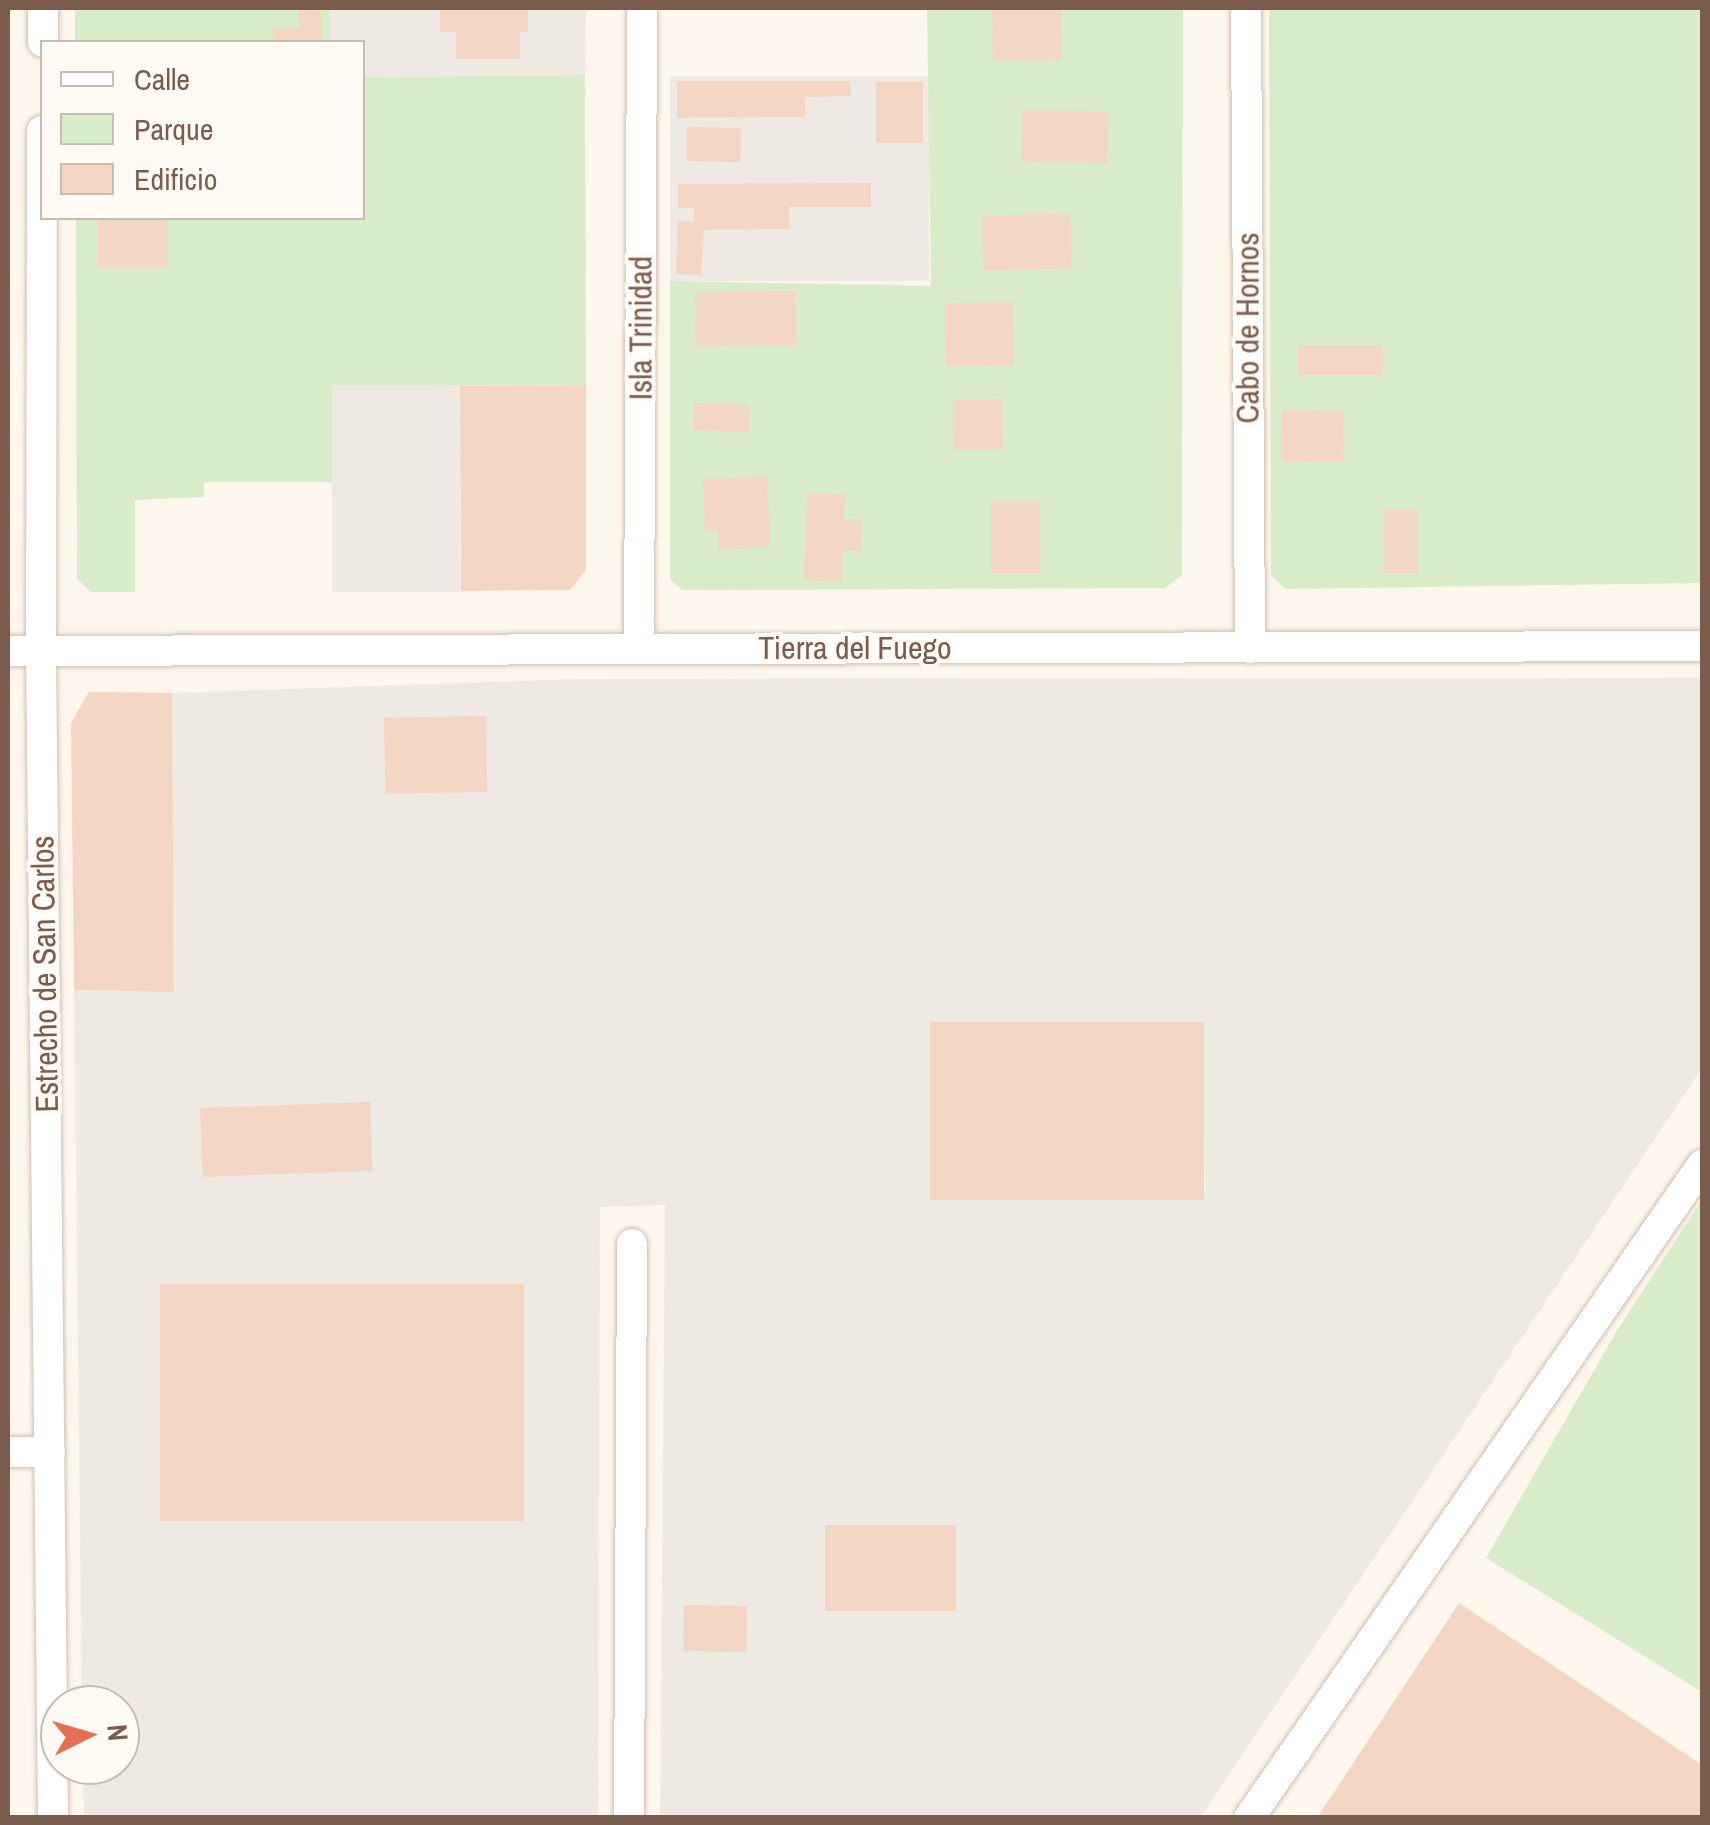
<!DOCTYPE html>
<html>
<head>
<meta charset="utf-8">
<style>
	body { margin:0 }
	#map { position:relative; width:1710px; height:1825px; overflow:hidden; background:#fdf6ec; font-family:"Archivo Narrow",sans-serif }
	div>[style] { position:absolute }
	.industrial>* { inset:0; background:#efe9e4; transform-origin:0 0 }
	.green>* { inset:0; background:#d8ecc9; transform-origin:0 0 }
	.building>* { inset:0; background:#f3d5c3; transform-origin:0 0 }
	.roads { filter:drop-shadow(0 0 2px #d1beb0) drop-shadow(0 0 2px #d1beb0) }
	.minor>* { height:30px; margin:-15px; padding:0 15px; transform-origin:15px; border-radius:15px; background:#fff }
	span { translate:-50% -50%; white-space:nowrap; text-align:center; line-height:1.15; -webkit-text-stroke:8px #fffaf3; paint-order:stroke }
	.street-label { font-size:32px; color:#7a5c4d }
	.frame { position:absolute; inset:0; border:10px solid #7a5c4d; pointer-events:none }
	.legend { position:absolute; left:40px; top:40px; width:325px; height:180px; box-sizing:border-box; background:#fffaf3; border:2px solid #cabbb1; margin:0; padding:12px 18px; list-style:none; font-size:30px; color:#7a5c4d }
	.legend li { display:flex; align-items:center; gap:20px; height:50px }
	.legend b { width:50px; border:2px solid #cabbb1 }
	.north { position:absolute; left:40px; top:1685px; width:100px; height:100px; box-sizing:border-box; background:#fffaf3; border:2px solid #cabbb1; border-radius:50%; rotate:85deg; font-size:28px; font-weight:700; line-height:40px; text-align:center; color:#7a5c4d }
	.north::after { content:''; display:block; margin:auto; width:35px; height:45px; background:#e76f51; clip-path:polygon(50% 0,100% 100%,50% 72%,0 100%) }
</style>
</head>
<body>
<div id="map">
	<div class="industrial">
		<i style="clip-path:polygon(330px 8px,586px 8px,585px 75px,363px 77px,362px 42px,330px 42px)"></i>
		<i style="left:670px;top:76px;width:259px;height:205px"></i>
		<i style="left:332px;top:385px;width:128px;height:207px"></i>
		<i style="clip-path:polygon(evenodd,1702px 678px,1702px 1068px,1201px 1817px,660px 1817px,665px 1205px,600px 1207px,598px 1817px,84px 1817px,83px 1765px,120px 1765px,120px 1705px,82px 1705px,74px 990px,174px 991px,172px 693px,578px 679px,1702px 678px,931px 1022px,1203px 1024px,1205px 1194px,930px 1200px,931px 1022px)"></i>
	</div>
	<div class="green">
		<i style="left:75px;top:8px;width:255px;height:34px"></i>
		<i style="clip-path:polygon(927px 8px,1183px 8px,1182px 575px,1165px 588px,682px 590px,670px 579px,670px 281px,931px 286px)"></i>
		<i style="clip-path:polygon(1269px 8px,1702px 8px,1702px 583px,1286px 589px,1271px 575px)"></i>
		<i style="clip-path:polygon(585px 75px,586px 386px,332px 385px,332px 482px,204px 482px,204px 497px,135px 500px,135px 592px,91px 592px,77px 579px,76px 218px,362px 218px,363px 77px)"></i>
		<i style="clip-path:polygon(1702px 1200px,1702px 1692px,1486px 1558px,1618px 1329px)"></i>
	</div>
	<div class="building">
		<i style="clip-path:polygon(440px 8px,528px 8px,528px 32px,520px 32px,520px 59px,456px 59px,456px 32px,440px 32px)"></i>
		<i style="left:1061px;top:8px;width:51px;height:69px;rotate:89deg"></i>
		<i style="clip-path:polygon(299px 10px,321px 11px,322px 42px,274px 42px,273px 28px,299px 28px)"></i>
		<i style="clip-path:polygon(677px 81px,850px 81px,851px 96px,805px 97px,805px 117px,677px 118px)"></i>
		<i style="left:923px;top:82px;width:61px;height:47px;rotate:90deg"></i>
		<i style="left:1022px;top:110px;width:86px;height:52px;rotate:1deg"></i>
		<i style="left:687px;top:127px;width:54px;height:34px;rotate:1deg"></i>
		<i style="clip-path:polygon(871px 183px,871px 207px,789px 207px,790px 229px,704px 230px,701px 275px,676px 274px,678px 221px,694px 222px,694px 208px,678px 208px,678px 184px)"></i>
		<i style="left:1070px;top:213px;width:55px;height:88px;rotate:88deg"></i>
		<i style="left:98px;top:218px;width:70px;height:49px"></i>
		<i style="left:795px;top:291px;width:54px;height:100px;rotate:89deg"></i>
		<i style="left:1013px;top:302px;width:63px;height:68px;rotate:89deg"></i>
		<i style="left:1383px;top:345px;width:30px;height:85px;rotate:90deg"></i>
		<i style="clip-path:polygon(460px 386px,586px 386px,586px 570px,570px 590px,461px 591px)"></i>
		<i style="left:1002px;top:399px;width:50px;height:49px;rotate:89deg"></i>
		<i style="left:694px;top:403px;width:56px;height:27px;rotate:2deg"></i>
		<i style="left:1282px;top:410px;width:62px;height:51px;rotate:1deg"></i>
		<i style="clip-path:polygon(767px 476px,770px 547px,719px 550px,717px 530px,705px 531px,703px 479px)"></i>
		<i style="clip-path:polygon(808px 493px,845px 494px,844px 519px,862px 519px,861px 551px,842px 551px,841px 582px,804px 580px)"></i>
		<i style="left:991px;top:502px;width:49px;height:71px"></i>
		<i style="left:1384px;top:510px;width:34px;height:63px"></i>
		<i style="clip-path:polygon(89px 692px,172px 693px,174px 992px,74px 990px,71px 723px)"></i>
		<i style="left:486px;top:716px;width:76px;height:102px;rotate:89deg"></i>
		<i style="left:930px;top:1022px;width:274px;height:178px"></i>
		<i style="left:370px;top:1102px;width:69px;height:170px;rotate:88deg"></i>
		<i style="left:160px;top:1284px;width:364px;height:237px"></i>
		<i style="left:825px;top:1525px;width:131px;height:86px"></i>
		<i style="clip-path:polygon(1459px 1603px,1702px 1765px,1702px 1818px,1317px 1818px)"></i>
		<i style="left:684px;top:1605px;width:63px;height:46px;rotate:1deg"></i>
	</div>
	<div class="roads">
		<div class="minor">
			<i style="left:1246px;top:8px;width:640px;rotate:89.64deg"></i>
			<i style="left:43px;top:42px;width:34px;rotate:-90deg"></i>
			<i style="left:42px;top:131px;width:520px;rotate:90.11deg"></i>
			<i style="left:41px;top:651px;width:1167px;rotate:89.41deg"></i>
			<i style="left:639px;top:649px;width:641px;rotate:-89.73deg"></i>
			<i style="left:8px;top:651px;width:1694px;rotate:-0.17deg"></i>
			<i style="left:8px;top:1452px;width:42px"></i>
			<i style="left:629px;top:1818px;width:574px;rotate:-89.7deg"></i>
			<i style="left:1249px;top:1818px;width:795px;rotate:-55.25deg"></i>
		</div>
	</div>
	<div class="street-label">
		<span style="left:641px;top:328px;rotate:-90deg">Isla Trinidad</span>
		<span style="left:1248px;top:328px;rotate:-90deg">Cabo de Hornos</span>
		<span style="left:855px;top:648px">Tierra del Fuego</span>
		<span style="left:45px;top:974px;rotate:-91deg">Estrecho de San Carlos</span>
	</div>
	<div class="frame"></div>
	<ul class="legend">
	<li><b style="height:12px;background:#fff"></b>Calle</li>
	<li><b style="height:28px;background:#d8ecc9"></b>Parque</li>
	<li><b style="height:28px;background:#f3d5c3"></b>Edificio</li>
	</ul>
	<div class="north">N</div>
</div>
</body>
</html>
